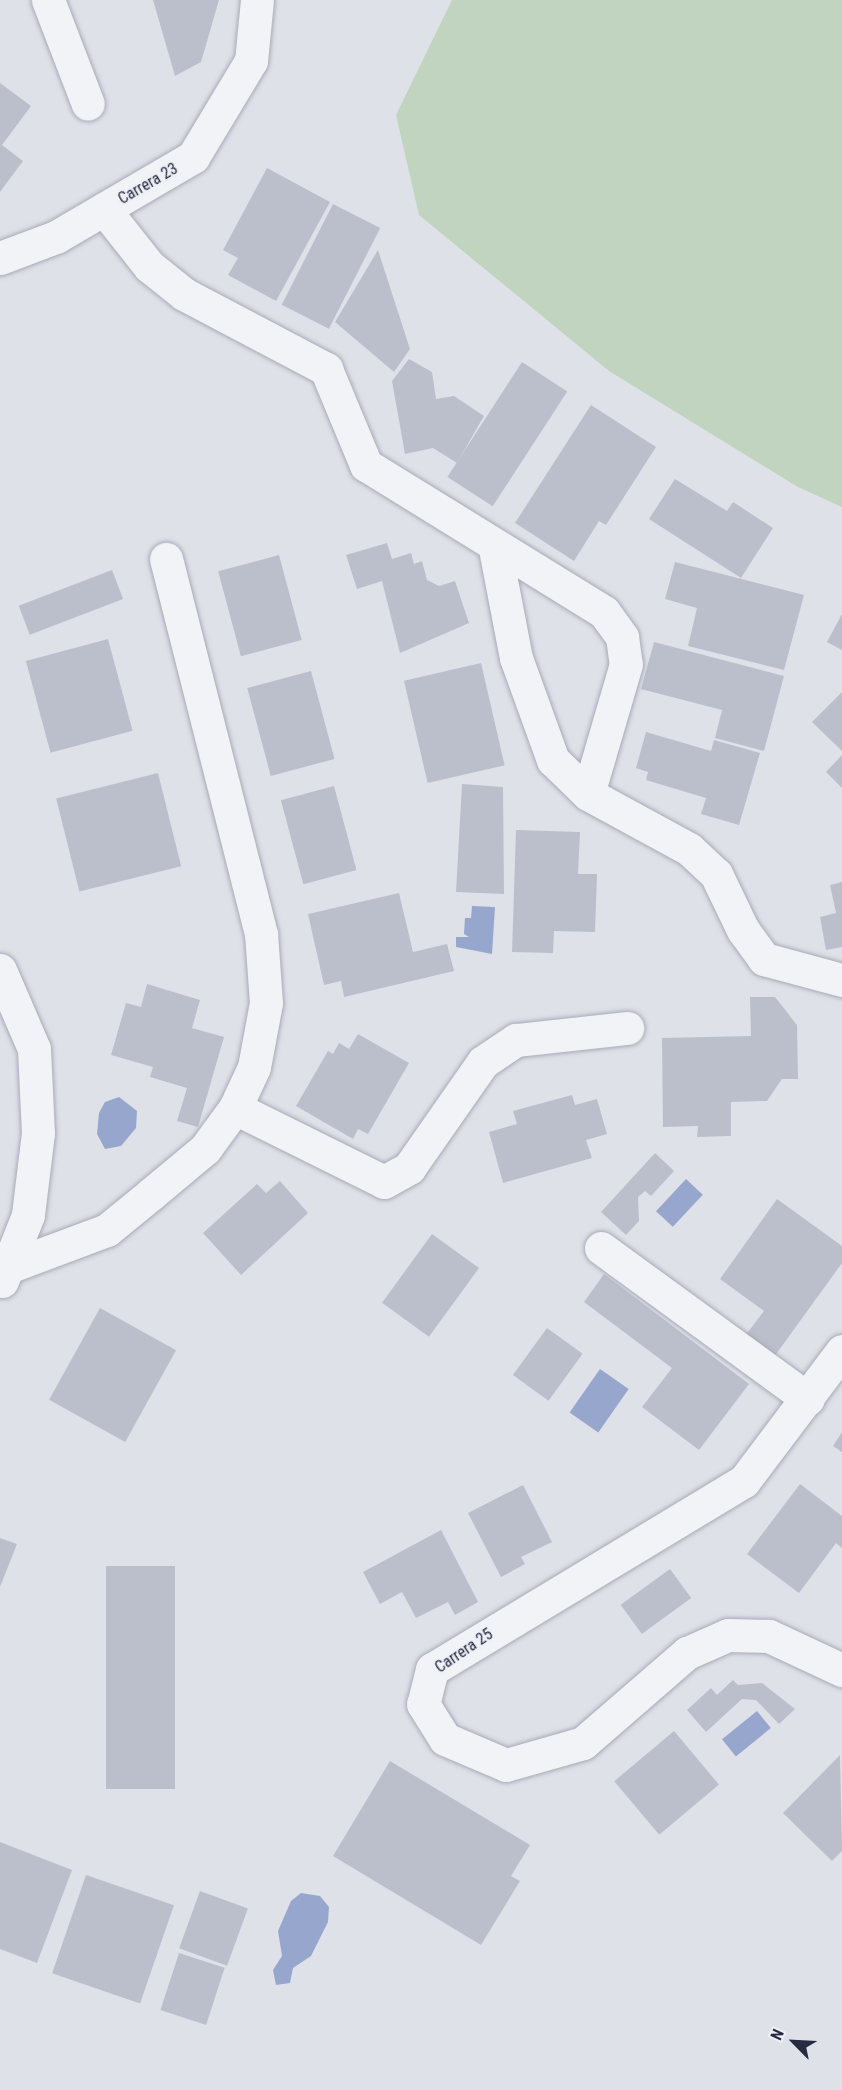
<!DOCTYPE html>
<html>
<head>
<meta charset="utf-8">
<style>
	body { margin:0 }
	#map { position:relative; width:842px; height:2090px; overflow:hidden; background:#dfe1e9; font-family:"Roboto Condensed",sans-serif }
	div>[style] { position:absolute }
	.green>* { inset:0; background:#c0d4bf }
	.water>* { inset:0; background:#97a6cc; transform-origin:0 0 }
	.building>* { inset:0; background:#bbbfcc; transform-origin:0 0 }
	.roads { filter:drop-shadow(0 0 2px #a8aab7) drop-shadow(0 0 2px #a8aab7) }
	.minor>* { height:33px; margin:-16.5px; padding:0 16.5px; transform-origin:16.5px; border-radius:16.5px; background:#f2f3f7 }
	span { translate:-50% -50%; white-space:nowrap; text-align:center; line-height:1.15; -webkit-text-stroke:5px #eef0f7; paint-order:stroke }
	.street-label { font-size:16px; color:#262b41 }
	.north { position:absolute; left:764px; top:2012px; width:60px; height:60px; -webkit-text-stroke:4px #eef0f7; paint-order:stroke; rotate:294deg; font-size:16px; font-weight:700; line-height:24px; text-align:center; color:#262b41 }
	.north::after { content:''; display:block; margin:auto; width:21px; height:27px; background:#262b41; clip-path:polygon(50% 0,100% 100%,50% 72%,0 100%) }
</style>
</head>
<body>
<div id="map">
	<div class="green">
		<i style="clip-path:polygon(452px 0,842px 0,842px 507px,798px 487px,609px 371px,419px 215px,396px 115px)"></i>
	</div>
	<div class="water">
		<i style="clip-path:polygon(472px 906px,495px 907px,492px 954px,456px 947px,456px 937px,469px 937px,464px 934px,465px 918px,471px 918px)"></i>
		<i style="clip-path:polygon(119px 1097px,137px 1111px,136px 1128px,121px 1146px,105px 1149px,97px 1134px,99px 1113px,105px 1102px)"></i>
		<i style="left:686px;top:1179px;width:23px;height:44px;rotate:43deg"></i>
		<i style="left:600px;top:1369px;width:35px;height:53px;rotate:35deg"></i>
		<i style="left:757px;top:1711px;width:22px;height:45px;rotate:51deg"></i>
		<i style="clip-path:polygon(301px 1893px,320px 1896px,329px 1907px,328px 1922px,311px 1956px,293px 1968px,290px 1983px,276px 1985px,273px 1970px,282px 1956px,278px 1931px,291px 1901px)"></i>
	</div>
	<div class="building">
		<i style="clip-path:polygon(153px 0,219px 0,201px 62px,175px 76px)"></i>
		<i style="clip-path:polygon(0 83px,31px 106px,2px 145px,23px 161px,0 192px)"></i>
		<i style="clip-path:polygon(267px 168px,330px 202px,276px 301px,228px 275px,238px 258px,223px 250px)"></i>
		<i style="left:333px;top:204px;width:53px;height:113px;rotate:27deg"></i>
		<i style="clip-path:polygon(378px 250px,410px 349px,394px 372px,335px 322px)"></i>
		<i style="clip-path:polygon(409px 359px,432px 372px,436px 399px,454px 396px,484px 416px,457px 463px,433px 448px,405px 454px,392px 381px)"></i>
		<i style="left:522px;top:362px;width:54px;height:137px;rotate:33deg"></i>
		<i style="clip-path:polygon(591px 405px,656px 447px,606px 525px,599px 521px,574px 561px,515px 523px)"></i>
		<i style="clip-path:polygon(675px 479px,727px 511px,733px 502px,773px 528px,741px 578px,649px 519px)"></i>
		<i style="clip-path:polygon(387px 543px,392px 559px,411px 553px,414px 564px,422px 561px,427px 580px,439px 586px,455px 581px,469px 623px,400px 653px,382px 581px,357px 589px,346px 555px)"></i>
		<i style="left:279px;top:555px;width:88px;height:63px;rotate:75deg"></i>
		<i style="clip-path:polygon(675px 562px,804px 595px,784px 670px,688px 646px,697px 608px,665px 599px)"></i>
		<i style="left:112px;top:570px;width:31px;height:100px;rotate:69deg"></i>
		<i style="clip-path:polygon(842px 614px,842px 650px,827px 642px)"></i>
		<i style="left:108px;top:639px;width:95px;height:85px;rotate:75deg"></i>
		<i style="clip-path:polygon(654px 642px,784px 676px,764px 751px,715px 738px,722px 710px,641px 689px)"></i>
		<i style="left:481px;top:663px;width:105px;height:79px;rotate:77deg"></i>
		<i style="left:311px;top:671px;width:91px;height:66px;rotate:75deg"></i>
		<i style="clip-path:polygon(842px 692px,842px 751px,812px 722px)"></i>
		<i style="clip-path:polygon(646px 732px,711px 751px,714px 740px,760px 753px,739px 825px,701px 814px,706px 798px,646px 780px,648px 772px,636px 768px)"></i>
		<i style="clip-path:polygon(842px 755px,842px 788px,826px 772px)"></i>
		<i style="left:158px;top:773px;width:96px;height:105px;rotate:76deg"></i>
		<i style="clip-path:polygon(462px 784px,503px 787px,504px 894px,456px 892px)"></i>
		<i style="left:334px;top:786px;width:87px;height:55px;rotate:75deg"></i>
		<i style="clip-path:polygon(516px 830px,580px 832px,578px 874px,597px 874px,595px 932px,554px 931px,553px 953px,512px 952px)"></i>
		<i style="clip-path:polygon(842px 882px,842px 947px,826px 950px,820px 917px,836px 913px,830px 885px)"></i>
		<i style="clip-path:polygon(399px 893px,413px 952px,447px 944px,454px 971px,344px 997px,341px 981px,324px 985px,308px 914px)"></i>
		<i style="clip-path:polygon(147px 984px,200px 1000px,192px 1028px,224px 1037px,198px 1127px,177px 1121px,187px 1088px,150px 1077px,153px 1067px,111px 1055px,126px 1003px,141px 1007px)"></i>
		<i style="clip-path:polygon(750px 997px,775px 997px,797px 1025px,798px 1079px,782px 1079px,767px 1101px,731px 1102px,731px 1136px,697px 1137px,698px 1126px,663px 1127px,662px 1038px,751px 1036px)"></i>
		<i style="clip-path:polygon(358px 1034px,409px 1063px,368px 1134px,358px 1129px,353px 1139px,296px 1106px,328px 1051px,333px 1054px,339px 1043px,349px 1049px)"></i>
		<i style="clip-path:polygon(572px 1095px,575px 1105px,597px 1099px,607px 1134px,586px 1140px,592px 1158px,503px 1183px,489px 1132px,517px 1124px,513px 1111px)"></i>
		<i style="clip-path:polygon(655px 1153px,674px 1171px,651px 1196px,645px 1191px,638px 1197px,639px 1221px,626px 1235px,601px 1212px)"></i>
		<i style="clip-path:polygon(280px 1181px,308px 1213px,241px 1275px,203px 1233px,257px 1184px,266px 1193px)"></i>
		<i style="clip-path:polygon(777px 1199px,842px 1246px,842px 1263px,774px 1357px,745px 1336px,764px 1311px,720px 1279px)"></i>
		<i style="left:432px;top:1234px;width:58px;height:85px;rotate:36deg"></i>
		<i style="clip-path:polygon(604px 1274px,749px 1384px,699px 1450px,642px 1407px,672px 1368px,584px 1302px)"></i>
		<i style="left:100px;top:1308px;width:87px;height:105px;rotate:29deg"></i>
		<i style="left:547px;top:1328px;width:44px;height:58px;rotate:36deg"></i>
		<i style="clip-path:polygon(842px 1432px,842px 1452px,833px 1446px)"></i>
		<i style="clip-path:polygon(800px 1484px,842px 1516px,842px 1548px,836px 1543px,799px 1593px,747px 1554px)"></i>
		<i style="clip-path:polygon(523px 1485px,552px 1542px,521px 1557px,525px 1564px,501px 1577px,468px 1513px)"></i>
		<i style="clip-path:polygon(441px 1530px,478px 1602px,455px 1615px,448px 1602px,416px 1618px,402px 1592px,380px 1604px,363px 1572px)"></i>
		<i style="clip-path:polygon(0 1538px,17px 1544px,0 1587px)"></i>
		<i style="left:106px;top:1566px;width:69px;height:223px"></i>
		<i style="left:670px;top:1569px;width:36px;height:61px;rotate:54deg"></i>
		<i style="clip-path:polygon(733px 1680px,738px 1685px,762px 1683px,795px 1709px,779px 1724px,756px 1700px,742px 1699px,706px 1732px,687px 1710px,711px 1688px,717px 1695px)"></i>
		<i style="left:674px;top:1731px;width:70px;height:78px;rotate:50deg"></i>
		<i style="clip-path:polygon(840px 1755px,842px 1851px,832px 1861px,783px 1813px)"></i>
		<i style="clip-path:polygon(390px 1761px,530px 1845px,511px 1876px,520px 1881px,481px 1945px,333px 1856px)"></i>
		<i style="clip-path:polygon(0 1842px,72px 1870px,37px 1963px,0 1949px)"></i>
		<i style="left:86px;top:1875px;width:93px;height:104px;rotate:19deg"></i>
		<i style="left:200px;top:1891px;width:51px;height:61px;rotate:20deg"></i>
		<i style="left:179px;top:1953px;width:48px;height:60px;rotate:18deg"></i>
	</div>
	<div class="roads">
		<div class="minor">
			<i style="left:48px;top:0;width:111px;rotate:69deg"></i>
			<i style="left:104px;top:209px;width:73px;rotate:51.7deg"></i>
			<i style="left:149px;top:266px;width:45px;rotate:38.7deg"></i>
			<i style="left:184px;top:294px;width:161px;rotate:27.8deg"></i>
			<i style="left:326px;top:369px;width:104px;rotate:67.4deg"></i>
			<i style="left:366px;top:465px;width:280px;rotate:31.7deg"></i>
			<i style="left:604px;top:612px;width:31px;rotate:54deg"></i>
			<i style="left:622px;top:637px;width:27px;rotate:82deg"></i>
			<i style="left:626px;top:664px;width:135px;rotate:106.3deg"></i>
			<i style="left:0;top:258px;width:60px;rotate:-20.6deg"></i>
			<i style="left:56px;top:237px;width:159px;rotate:-30.3deg"></i>
			<i style="left:193px;top:157px;width:112px;rotate:-58.9deg"></i>
			<i style="left:251px;top:61px;width:61px;rotate:-84.4deg"></i>
			<i style="left:495px;top:549px;width:111px;rotate:79.1deg"></i>
			<i style="left:516px;top:658px;width:109px;rotate:70.1deg"></i>
			<i style="left:553px;top:760px;width:49px;rotate:44.2deg"></i>
			<i style="left:588px;top:794px;width:115px;rotate:28.6deg"></i>
			<i style="left:689px;top:849px;width:37px;rotate:43deg"></i>
			<i style="left:716px;top:874px;width:62px;rotate:64.3deg"></i>
			<i style="left:743px;top:930px;width:36px;rotate:54deg"></i>
			<i style="left:764px;top:959px;width:81px;rotate:15.1deg"></i>
			<i style="left:0;top:970px;width:86px;rotate:66.7deg"></i>
			<i style="left:34px;top:1049px;width:84px;rotate:87.3deg"></i>
			<i style="left:38px;top:1133px;width:83px;rotate:97deg"></i>
			<i style="left:28px;top:1215px;width:71px;rotate:111.5deg"></i>
			<i style="left:235px;top:1108px;width:166px;rotate:26.4deg"></i>
			<i style="left:384px;top:1182px;width:29px;rotate:-29deg"></i>
			<i style="left:409px;top:1168px;width:129px;rotate:-55.1deg"></i>
			<i style="left:483px;top:1062px;width:40px;rotate:-34deg"></i>
			<i style="left:516px;top:1040px;width:112px;rotate:-6.2deg"></i>
			<i style="left:601px;top:1248px;width:256px;rotate:36.1deg"></i>
			<i style="left:8px;top:1267px;width:106px;rotate:-20.5deg"></i>
			<i style="left:107px;top:1230px;width:57px;rotate:-39.3deg"></i>
			<i style="left:151px;top:1194px;width:70px;rotate:-39.8deg"></i>
			<i style="left:205px;top:1149px;width:51px;rotate:-53.8deg"></i>
			<i style="left:235px;top:1108px;width:45px;rotate:-65.1deg"></i>
			<i style="left:254px;top:1067px;width:65px;rotate:-79.4deg"></i>
			<i style="left:266px;top:1003px;width:69px;rotate:-94.1deg"></i>
			<i style="left:261px;top:934px;width:387px;rotate:-104.2deg"></i>
			<i style="left:842px;top:1351px;width:163px;rotate:127deg"></i>
			<i style="left:744px;top:1481px;width:364px;rotate:148.9deg"></i>
			<i style="left:432px;top:1669px;width:36px;rotate:104deg"></i>
			<i style="left:423px;top:1704px;width:41px;rotate:57.8deg"></i>
			<i style="left:445px;top:1739px;width:66px;rotate:23.1deg"></i>
			<i style="left:506px;top:1765px;width:80px;rotate:-15.9deg"></i>
			<i style="left:583px;top:1743px;width:138px;rotate:-40.9deg"></i>
			<i style="left:687px;top:1653px;width:45px;rotate:-23.7deg"></i>
			<i style="left:728px;top:1635px;width:41px;rotate:1.4deg"></i>
			<i style="left:769px;top:1636px;width:81px;rotate:25deg"></i>
		</div>
	</div>
	<div class="street-label">
		<span style="left:148px;top:184px;rotate:-30deg">Carrera 23</span>
		<span style="left:464px;top:1651px;rotate:-34deg">Carrera 25</span>
	</div>
	<div class="north">N</div>
</div>
</body>
</html>
